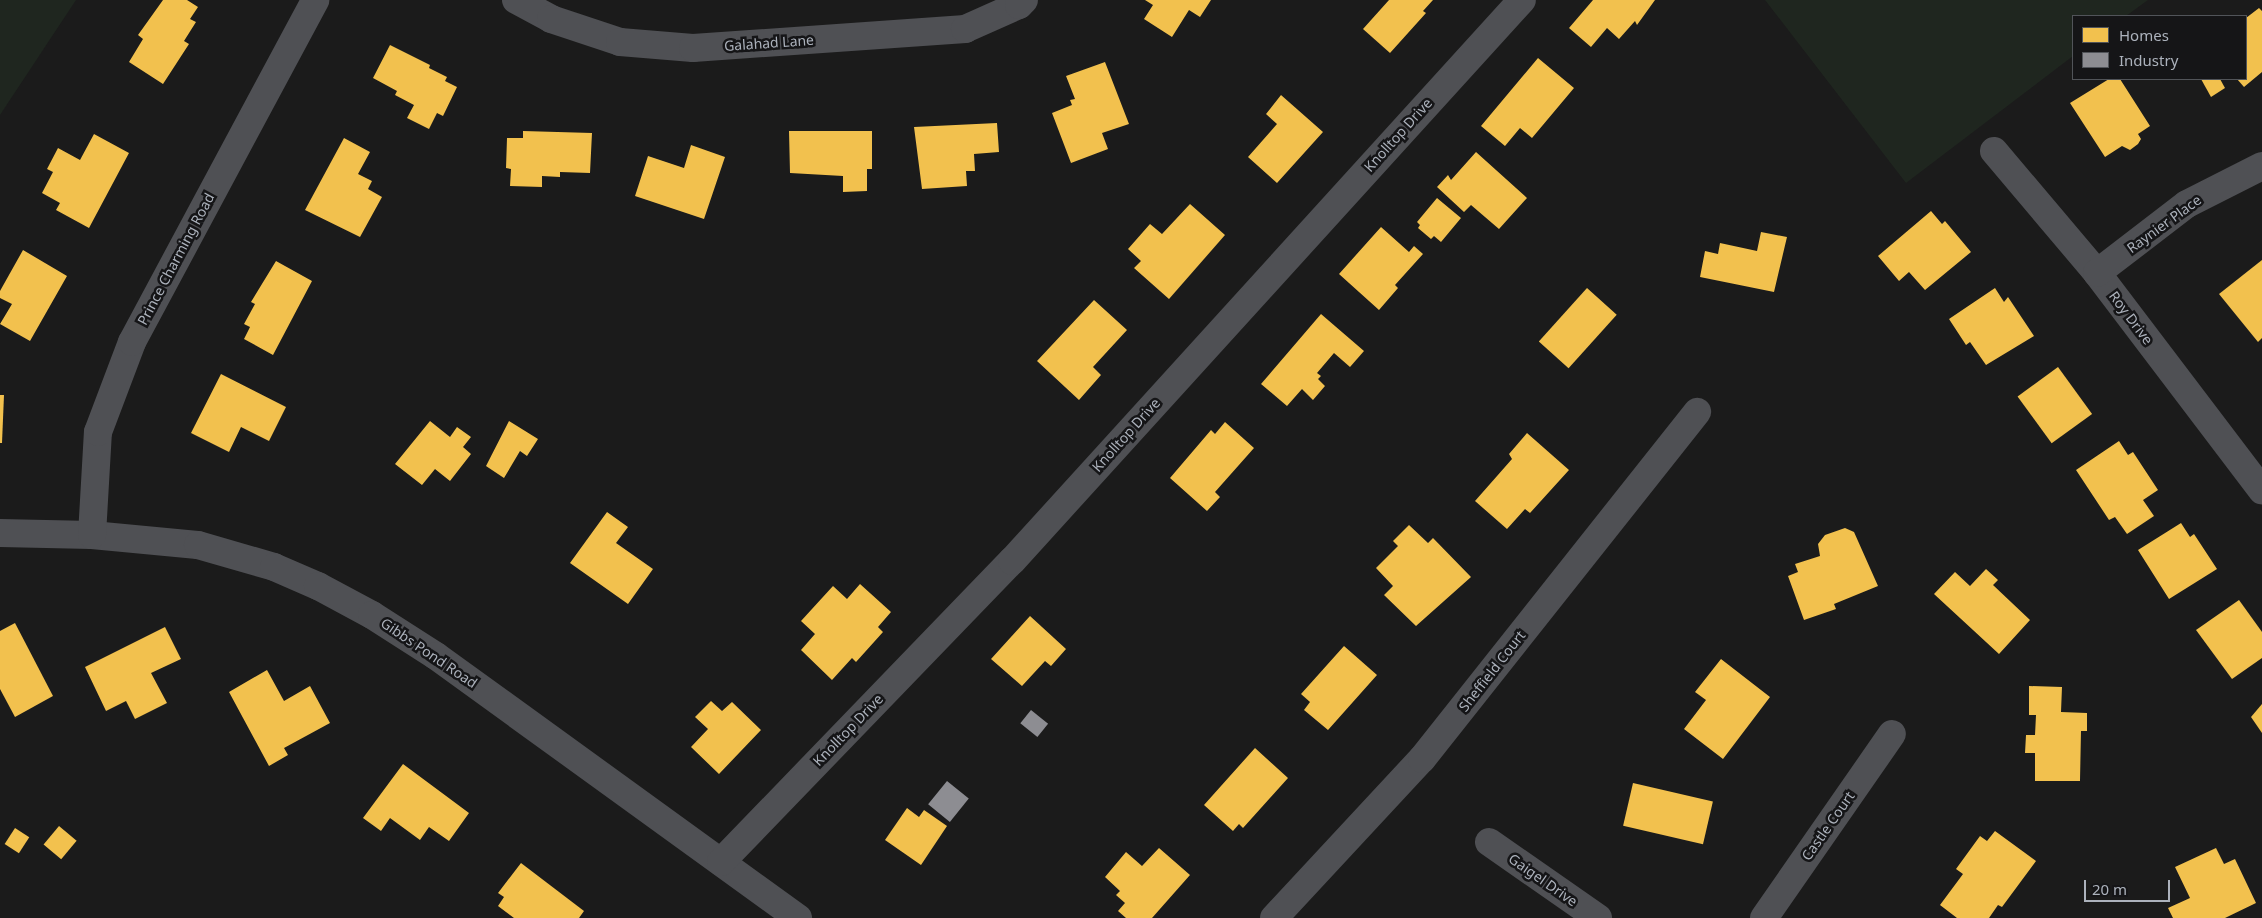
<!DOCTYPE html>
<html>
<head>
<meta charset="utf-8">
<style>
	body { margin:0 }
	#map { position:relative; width:2262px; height:918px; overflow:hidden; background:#1b1b1b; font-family:"Noto Sans",sans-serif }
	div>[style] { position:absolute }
	.green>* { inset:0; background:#1f261f }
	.homes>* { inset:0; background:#f2c14e; transform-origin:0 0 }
	.industry>* { inset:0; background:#8d8d92; transform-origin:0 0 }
	.minor>* { height:28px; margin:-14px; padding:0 14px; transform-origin:14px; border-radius:14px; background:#4f5054 }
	span { translate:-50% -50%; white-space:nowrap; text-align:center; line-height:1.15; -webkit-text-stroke:5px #151517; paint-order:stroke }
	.street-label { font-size:14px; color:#acb2bc }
	.legend { position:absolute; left:2072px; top:15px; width:175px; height:65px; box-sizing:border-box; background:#151517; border:1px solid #515459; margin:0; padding:6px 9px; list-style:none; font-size:15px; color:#acb2bc }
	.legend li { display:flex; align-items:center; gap:10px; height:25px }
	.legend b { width:25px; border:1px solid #515459 }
	.scale { position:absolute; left:2084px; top:880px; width:86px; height:22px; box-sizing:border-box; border:2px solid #acb2bc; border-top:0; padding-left:6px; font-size:15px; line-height:18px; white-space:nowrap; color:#acb2bc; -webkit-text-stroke:4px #151517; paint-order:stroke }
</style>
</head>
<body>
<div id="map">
	<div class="green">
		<i style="clip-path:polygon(0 0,76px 0,0 115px)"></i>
		<i style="clip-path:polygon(1765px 0,2148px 0,2126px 16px,2073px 16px,2073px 56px,1906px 183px)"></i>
	</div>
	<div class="homes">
		<i style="clip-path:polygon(163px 0,187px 0,198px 7px,190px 19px,196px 22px,184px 41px,189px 44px,163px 84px,129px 62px,143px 39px,138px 35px)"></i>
		<i style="clip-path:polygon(1145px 0,1211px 0,1200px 17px,1189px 10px,1172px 37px,1144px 19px,1153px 5px)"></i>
		<i style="clip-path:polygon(1389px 0,1433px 0,1423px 11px,1426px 13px,1390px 53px,1363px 29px)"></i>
		<i style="clip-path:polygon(1593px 0,1655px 0,1637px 25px,1635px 21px,1619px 39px,1607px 28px,1591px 47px,1569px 28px)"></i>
		<i style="clip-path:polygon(2259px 8px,2262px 11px,2262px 72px,2244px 87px,2237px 79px,2246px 79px,2246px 18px)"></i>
		<i style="clip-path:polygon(390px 45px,430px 65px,429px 68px,447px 77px,445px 81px,457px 87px,443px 116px,437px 113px,429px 129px,407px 118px,414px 105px,395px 95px,397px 91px,373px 78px)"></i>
		<i style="clip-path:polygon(1538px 58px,1574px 88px,1532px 138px,1520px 128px,1505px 146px,1481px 126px)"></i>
		<i style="clip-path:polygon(1105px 62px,1129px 124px,1102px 133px,1108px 149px,1071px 163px,1052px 113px,1072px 105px,1070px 100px,1075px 99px,1066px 76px)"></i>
		<i style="clip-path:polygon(2109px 79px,2120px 79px,2150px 126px,2138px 134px,2141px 139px,2138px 144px,2130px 150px,2122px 146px,2105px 157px,2070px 103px)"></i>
		<i style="clip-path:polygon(2201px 79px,2220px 79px,2225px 88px,2211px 97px)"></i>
		<i style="clip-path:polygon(1281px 95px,1323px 132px,1277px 183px,1248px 157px,1277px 124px,1266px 114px)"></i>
		<i style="clip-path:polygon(997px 123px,999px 152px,974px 154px,975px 171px,966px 171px,967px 186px,922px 189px,914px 127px)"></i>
		<i style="clip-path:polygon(523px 131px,592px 133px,590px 173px,560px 172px,560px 177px,542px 176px,542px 187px,510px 186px,511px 169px,506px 168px,507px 138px,523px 138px)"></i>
		<i style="clip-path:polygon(789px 131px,872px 131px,872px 169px,867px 169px,867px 191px,843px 192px,843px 176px,790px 173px)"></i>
		<i style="clip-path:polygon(94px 134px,129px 153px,89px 228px,56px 210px,60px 203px,42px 193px,53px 172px,47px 169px,58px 148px,80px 160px)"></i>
		<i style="clip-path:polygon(344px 138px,370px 152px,358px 174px,372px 181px,368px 189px,382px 197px,360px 237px,305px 210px)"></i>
		<i style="clip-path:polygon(691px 145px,725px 157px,704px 219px,635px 196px,648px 156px,684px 168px)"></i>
		<i style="clip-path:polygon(1476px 152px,1527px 198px,1499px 229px,1471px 205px,1464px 212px,1437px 187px,1448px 175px,1451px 180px)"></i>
		<i style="clip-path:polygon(1437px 198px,1461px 218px,1441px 242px,1434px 236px,1431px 239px,1418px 228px,1420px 225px,1417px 222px)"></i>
		<i style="clip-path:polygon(1190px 204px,1225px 235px,1169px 299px,1134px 268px,1141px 261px,1128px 249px,1150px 224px,1162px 234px)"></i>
		<i style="clip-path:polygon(1931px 211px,1942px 224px,1945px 221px,1971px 252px,1925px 290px,1909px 272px,1899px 281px,1878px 256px)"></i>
		<i style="clip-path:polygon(1381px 227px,1409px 252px,1414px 246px,1423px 254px,1395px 285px,1398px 288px,1379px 310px,1339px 274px)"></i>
		<i style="clip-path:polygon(1761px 232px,1787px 237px,1774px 292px,1700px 277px,1705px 251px,1718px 254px,1720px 243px,1757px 251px)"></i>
		<i style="clip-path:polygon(23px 250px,67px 276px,30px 341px,0 324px,12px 304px,0 298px,0 291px)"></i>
		<i style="clip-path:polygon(2262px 260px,2262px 338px,2258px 342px,2219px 294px)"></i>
		<i style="clip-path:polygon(276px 261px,312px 281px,273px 355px,244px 339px,250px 327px,244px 324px,255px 304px,251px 302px)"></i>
		<i style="left:1587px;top:288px;width:40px;height:72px;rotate:42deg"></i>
		<i style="clip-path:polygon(1995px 288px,2004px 302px,2008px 297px,2034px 336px,1986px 365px,1970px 342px,1966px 345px,1949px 319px)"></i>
		<i style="clip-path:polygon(1094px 300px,1127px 330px,1093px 367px,1101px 375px,1079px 400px,1037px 361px)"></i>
		<i style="clip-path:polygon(1321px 314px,1364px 351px,1350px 367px,1334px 353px,1317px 373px,1321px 376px,1318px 379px,1325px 386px,1313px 400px,1302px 389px,1287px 406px,1261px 384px)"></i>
		<i style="left:2058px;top:367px;width:58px;height:50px;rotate:54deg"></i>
		<i style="clip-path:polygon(221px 374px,286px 407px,269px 441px,241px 427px,229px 452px,191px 433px)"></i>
		<i style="clip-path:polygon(0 395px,4px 395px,2px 443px,0 443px)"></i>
		<i style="clip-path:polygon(430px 421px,450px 437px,457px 427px,471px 437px,463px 447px,471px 454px,450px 481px,435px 469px,422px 485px,395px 464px)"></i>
		<i style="clip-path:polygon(509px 421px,538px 439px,527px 456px,520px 451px,504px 478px,486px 466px)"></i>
		<i style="clip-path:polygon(1225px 422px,1254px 448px,1215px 492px,1220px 497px,1207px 511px,1170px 478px,1211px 430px,1215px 434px)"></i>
		<i style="clip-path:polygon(1527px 433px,1569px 470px,1530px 513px,1525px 509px,1507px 529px,1475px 501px,1512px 459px,1509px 454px)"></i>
		<i style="clip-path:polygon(2119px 441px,2128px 455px,2133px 452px,2158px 490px,2143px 500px,2154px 516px,2127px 534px,2115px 517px,2109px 520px,2076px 470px)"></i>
		<i style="clip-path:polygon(607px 512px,628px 527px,616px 543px,653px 569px,628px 604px,570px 563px)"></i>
		<i style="clip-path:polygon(2181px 523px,2190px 537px,2194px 534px,2217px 569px,2169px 599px,2138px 550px)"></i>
		<i style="clip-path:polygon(1409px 525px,1428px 543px,1433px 538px,1471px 577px,1416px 626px,1384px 595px,1393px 586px,1376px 568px,1398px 546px,1393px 541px)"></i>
		<i style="clip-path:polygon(1845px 528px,1854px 532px,1878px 586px,1834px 604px,1836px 609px,1804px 620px,1788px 576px,1798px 572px,1795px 564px,1820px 556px,1818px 544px,1825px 535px)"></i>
		<i style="clip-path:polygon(1986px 569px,1998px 580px,1993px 585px,2030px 620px,1999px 654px,1934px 594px,1955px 572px,1970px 586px)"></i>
		<i style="clip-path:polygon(860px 584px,891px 612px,878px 627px,883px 632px,856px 662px,852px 658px,832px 680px,801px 650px,815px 634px,801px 621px,833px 586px,847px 599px)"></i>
		<i style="clip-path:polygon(2239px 600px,2262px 632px,2262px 658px,2232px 679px,2196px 630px)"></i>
		<i style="clip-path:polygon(1030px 616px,1066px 649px,1051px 666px,1045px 661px,1022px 686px,991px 659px)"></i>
		<i style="clip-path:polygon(15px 623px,53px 696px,15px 717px,0 689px,0 631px)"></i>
		<i style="clip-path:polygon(165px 627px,181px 659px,151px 673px,167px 703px,135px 719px,126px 701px,106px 711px,85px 667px)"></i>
		<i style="clip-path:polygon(1344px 646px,1377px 675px,1328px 730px,1304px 710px,1310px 702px,1301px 694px)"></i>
		<i style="clip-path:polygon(1721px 659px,1770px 697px,1723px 759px,1684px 729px,1706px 700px,1695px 692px)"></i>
		<i style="clip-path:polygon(267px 670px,284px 701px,310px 686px,330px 723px,284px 748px,288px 755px,269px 766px,229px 692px)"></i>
		<i style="clip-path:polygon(2029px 686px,2062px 687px,2061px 712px,2087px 713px,2087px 731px,2081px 731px,2080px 781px,2035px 781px,2035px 753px,2025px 753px,2026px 735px,2035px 735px,2036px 715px,2029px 715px)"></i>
		<i style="clip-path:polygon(711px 701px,722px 711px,732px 702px,761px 730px,719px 774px,691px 747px,708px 729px,695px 717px)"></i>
		<i style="clip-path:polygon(2262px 704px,2262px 733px,2251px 717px)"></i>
		<i style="clip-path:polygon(1255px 748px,1288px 778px,1243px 828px,1239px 824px,1233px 831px,1204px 805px)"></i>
		<i style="clip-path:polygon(403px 764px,469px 813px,449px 841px,429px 827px,420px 840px,390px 818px,381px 831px,363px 818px)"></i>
		<i style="left:1633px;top:783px;width:82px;height:44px;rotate:13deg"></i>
		<i style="clip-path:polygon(907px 808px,919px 817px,924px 810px,947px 826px,921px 865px,885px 840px)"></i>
		<i style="left:59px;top:826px;width:23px;height:24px;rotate:40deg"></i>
		<i style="left:15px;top:828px;width:17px;height:19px;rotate:33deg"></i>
		<i style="clip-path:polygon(1995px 831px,2036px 861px,2002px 907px,1998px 905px,1989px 918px,1957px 918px,1940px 905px,1963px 874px,1956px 869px,1980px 836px,1987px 841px)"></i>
		<i style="clip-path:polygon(1159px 848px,1190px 875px,1152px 918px,1126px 918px,1118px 911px,1125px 903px,1116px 895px,1120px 891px,1105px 877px,1126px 852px,1142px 866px)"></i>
		<i style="clip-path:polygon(2216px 848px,2224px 864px,2235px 859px,2256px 903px,2225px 918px,2173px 918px,2168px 908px,2190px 898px,2175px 867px)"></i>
		<i style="clip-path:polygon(521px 863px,584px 911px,579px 918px,514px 918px,498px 906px,504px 897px,498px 893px)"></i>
	</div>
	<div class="industry">
		<i style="left:1031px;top:710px;width:22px;height:17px;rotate:39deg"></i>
		<i style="left:947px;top:781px;width:28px;height:30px;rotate:39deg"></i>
	</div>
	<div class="minor">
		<i style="left:516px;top:0;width:40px;rotate:28deg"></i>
		<i style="left:551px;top:19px;width:73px;rotate:18.4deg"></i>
		<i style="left:620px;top:42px;width:73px;rotate:4.7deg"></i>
		<i style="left:693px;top:48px;width:273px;rotate:-4deg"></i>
		<i style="left:965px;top:29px;width:59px;rotate:-24deg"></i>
		<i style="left:1019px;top:5px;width:7px;rotate:-45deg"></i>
		<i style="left:1994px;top:151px;width:160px;rotate:49.8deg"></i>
		<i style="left:2097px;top:273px;width:273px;rotate:52.8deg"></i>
		<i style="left:2097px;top:273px;width:113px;rotate:-37.5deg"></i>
		<i style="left:2187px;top:204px;width:84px;rotate:-26.9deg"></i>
		<i style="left:0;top:533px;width:92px;rotate:1.2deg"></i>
		<i style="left:92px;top:535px;width:106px;rotate:5.4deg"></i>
		<i style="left:198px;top:545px;width:79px;rotate:16.1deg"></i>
		<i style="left:274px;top:567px;width:48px;rotate:23.4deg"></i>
		<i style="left:318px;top:586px;width:61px;rotate:28.2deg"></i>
		<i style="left:372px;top:615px;width:76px;rotate:32.6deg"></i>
		<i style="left:436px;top:656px;width:447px;rotate:35.9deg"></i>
		<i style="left:92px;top:535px;width:103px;rotate:-86.7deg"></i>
		<i style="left:98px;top:432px;width:96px;rotate:-69.3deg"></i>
		<i style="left:132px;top:342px;width:388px;rotate:-61.8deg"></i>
		<i style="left:1489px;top:842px;width:133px;rotate:34.9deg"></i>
		<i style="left:721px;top:862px;width:419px;rotate:-46deg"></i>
		<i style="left:1012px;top:561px;width:758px;rotate:-47.73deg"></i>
		<i style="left:1274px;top:918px;width:217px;rotate:-47.1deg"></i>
		<i style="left:1422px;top:759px;width:443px;rotate:-51.6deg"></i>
		<i style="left:1764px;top:918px;width:224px;rotate:-55.2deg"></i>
	</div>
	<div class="street-label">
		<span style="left:769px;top:43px;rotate:-4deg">Galahad Lane</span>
		<span style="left:1398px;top:135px;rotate:-48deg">Knolltop Drive</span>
		<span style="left:2164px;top:224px;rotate:-36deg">Raynier Place</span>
		<span style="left:176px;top:259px;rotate:-62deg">Prince Charming Road</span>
		<span style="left:2131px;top:318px;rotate:53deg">Roy Drive</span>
		<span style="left:1126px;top:435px;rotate:-48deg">Knolltop Drive</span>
		<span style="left:429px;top:653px;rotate:34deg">Gibbs Pond Road</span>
		<span style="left:1492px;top:671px;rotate:-52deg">Sheffield Court</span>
		<span style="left:848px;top:730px;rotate:-46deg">Knolltop Drive</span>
		<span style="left:1828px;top:826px;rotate:-55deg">Castle Court</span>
		<span style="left:1543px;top:880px;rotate:35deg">Gaigel Drive</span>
	</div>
	<ul class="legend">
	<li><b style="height:14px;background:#f2c14e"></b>Homes</li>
	<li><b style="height:14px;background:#8d8d92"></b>Industry</li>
	</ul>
	<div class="scale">20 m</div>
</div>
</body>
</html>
